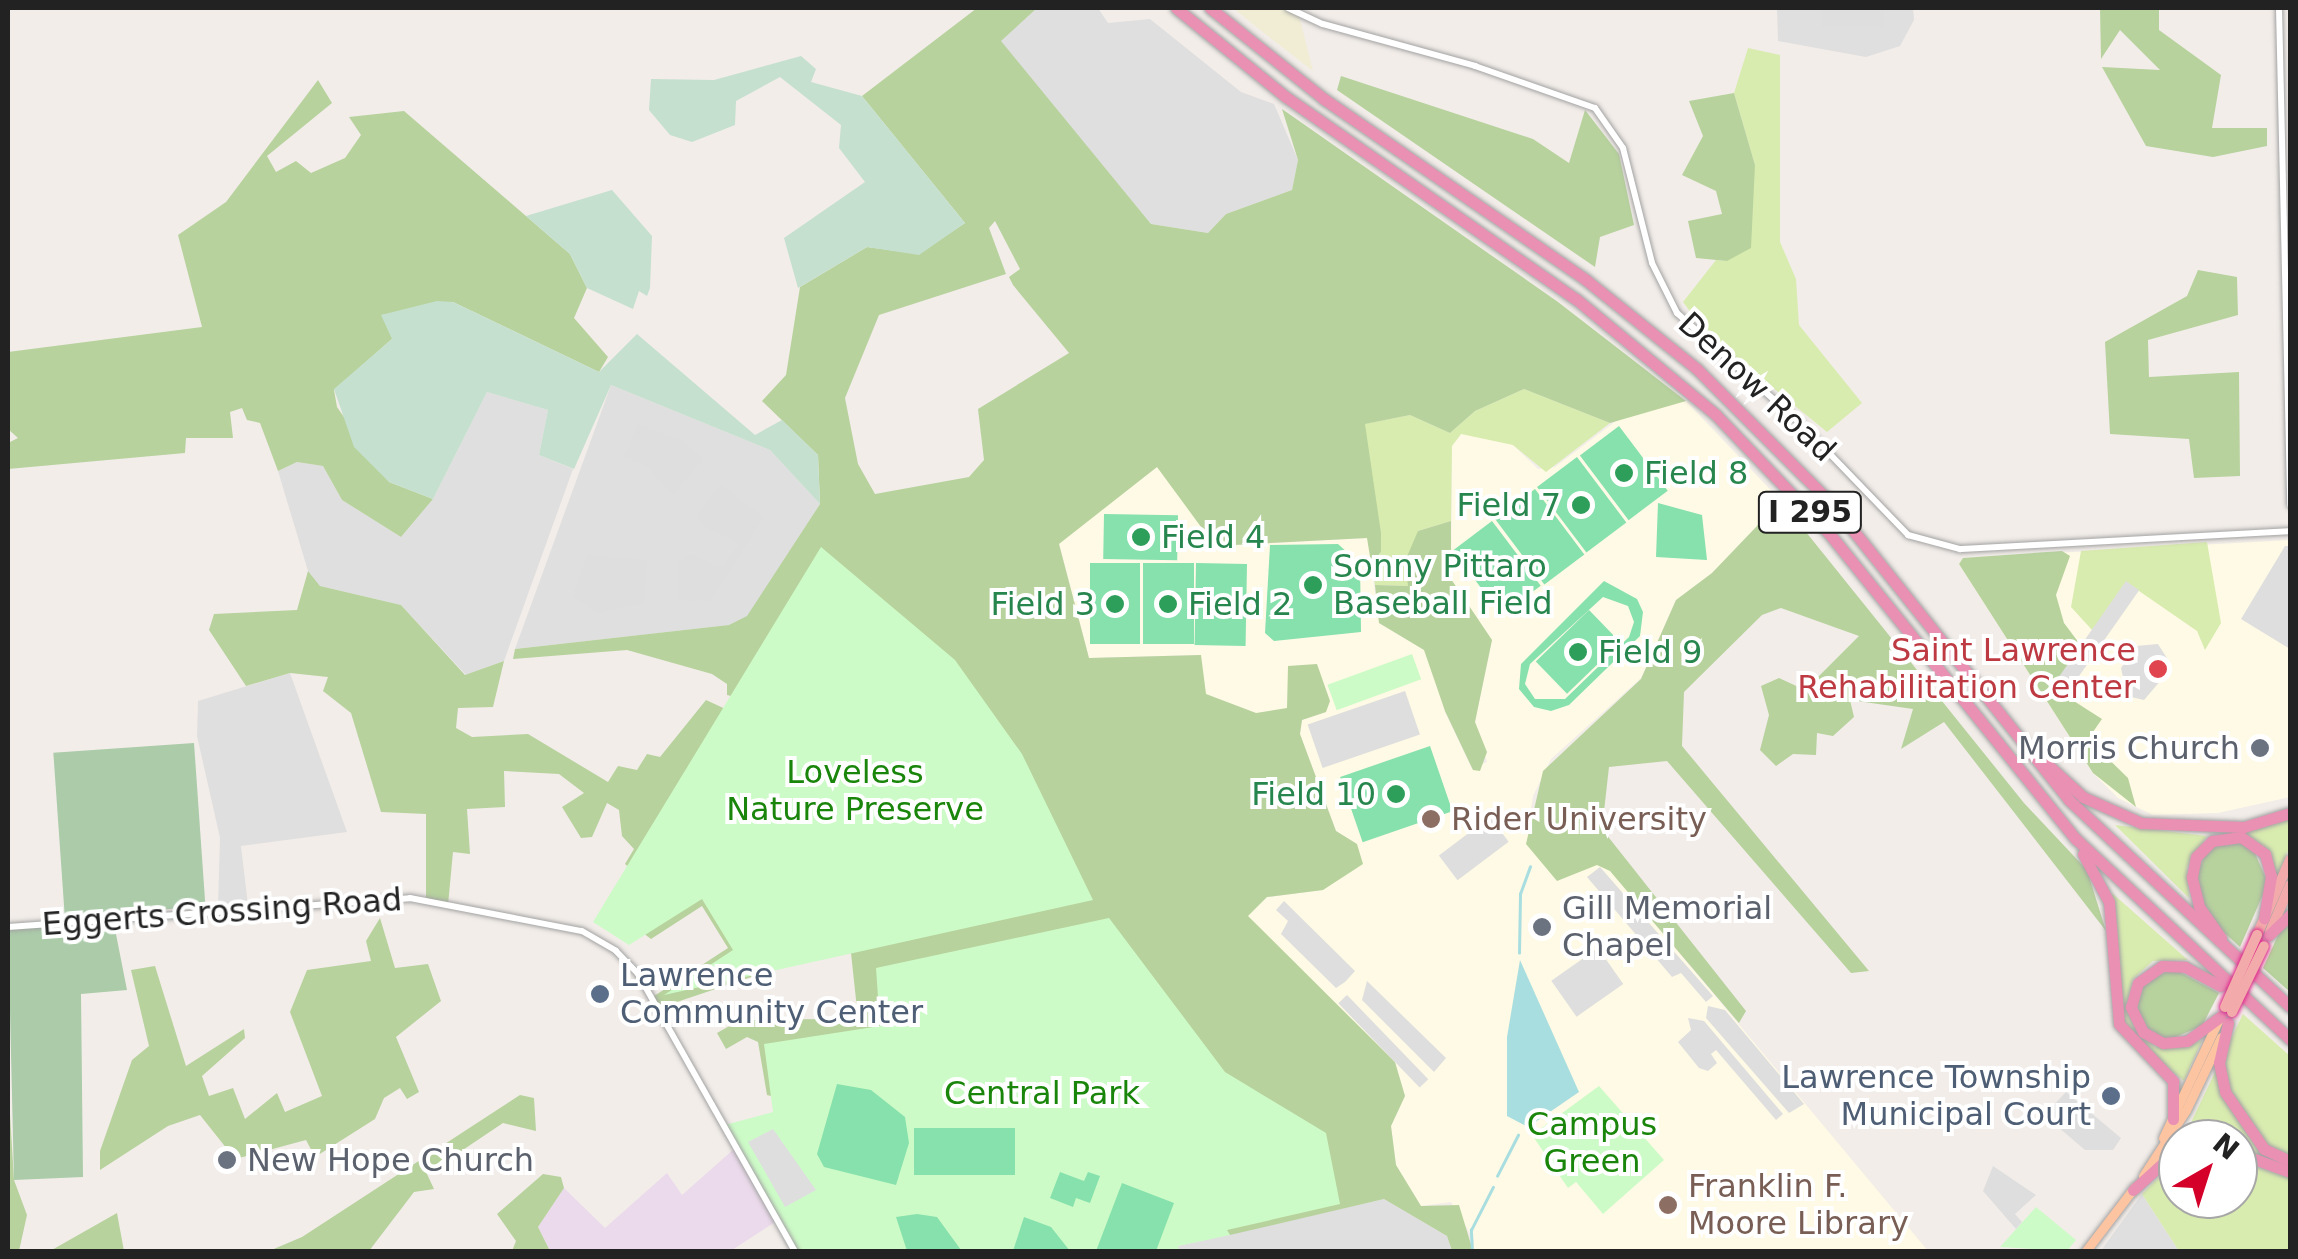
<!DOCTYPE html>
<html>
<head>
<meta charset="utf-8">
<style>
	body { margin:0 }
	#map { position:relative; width:2298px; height:1259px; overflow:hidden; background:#f2ede9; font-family:"DejaVu Sans",sans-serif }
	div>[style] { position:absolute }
	.residential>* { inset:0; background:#e0dfdf }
	.industrial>* { inset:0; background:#ebdaeb }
	.education>* { inset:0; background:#fffae5 }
	.farmland>* { inset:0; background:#f0edd4 }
	.grass>* { inset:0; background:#d9ecaf }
	.forest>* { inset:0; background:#b7d29d }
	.wetland>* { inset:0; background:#c5e0ce }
	.cemetery>* { inset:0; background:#abcba9; transform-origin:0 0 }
	.park>* { inset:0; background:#cdfbc7; transform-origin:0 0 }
	.pitch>* { inset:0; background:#86e1ac; transform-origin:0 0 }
	.parking>* { inset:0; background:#dedede; transform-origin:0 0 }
	.water>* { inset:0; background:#a9dee0 }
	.stream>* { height:2.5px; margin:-1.25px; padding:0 1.25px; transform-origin:1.25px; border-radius:1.25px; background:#a9dee0 }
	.roads { filter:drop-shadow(0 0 2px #a3a3a3) drop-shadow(0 0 2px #a3a3a3) }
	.tertiary>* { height:6px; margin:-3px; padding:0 3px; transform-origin:3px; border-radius:3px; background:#fff }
	.primary>* { height:9px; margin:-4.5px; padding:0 4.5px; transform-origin:4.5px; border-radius:4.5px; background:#fdc4a2 }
	.trunk>* { height:10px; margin:-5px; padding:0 5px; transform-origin:5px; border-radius:5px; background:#f3aaaa }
	.motorway>* { height:11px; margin:-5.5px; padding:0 5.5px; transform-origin:5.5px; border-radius:5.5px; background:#e990b3 }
	.bridges { filter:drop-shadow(0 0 2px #de278b) drop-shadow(0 0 2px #de278b) }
	.trunk-bridge>* { height:10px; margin:-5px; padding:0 5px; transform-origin:5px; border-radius:5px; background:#f3aaaa }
	.dots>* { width:28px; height:28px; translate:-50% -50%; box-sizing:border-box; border:5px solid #fff; border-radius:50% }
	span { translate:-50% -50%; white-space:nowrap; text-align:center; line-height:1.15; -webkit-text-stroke:8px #fff; paint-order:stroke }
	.shield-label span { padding:2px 8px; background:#fff; border:2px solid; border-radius:8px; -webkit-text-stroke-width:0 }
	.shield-label { font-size:30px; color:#222; font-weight:700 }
	.street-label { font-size:32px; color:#222 }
	.leisure-label { font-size:32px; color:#27864d }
	.left { translate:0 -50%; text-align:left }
	.right { translate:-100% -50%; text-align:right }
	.health-label { font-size:32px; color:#be3a42 }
	.worship-label { font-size:32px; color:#5b616d }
	.park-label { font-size:32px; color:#19850a }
	.education-label { font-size:32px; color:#785e54 }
	.service-label { font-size:32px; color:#4e5e75 }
	.frame { position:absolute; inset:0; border:10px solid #222; pointer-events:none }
	.north { position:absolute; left:2158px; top:1119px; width:100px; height:100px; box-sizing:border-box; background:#fff; border:2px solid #a7a7a7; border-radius:50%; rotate:39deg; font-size:28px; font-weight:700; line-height:40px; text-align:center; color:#222 }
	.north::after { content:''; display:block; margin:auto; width:35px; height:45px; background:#d4002a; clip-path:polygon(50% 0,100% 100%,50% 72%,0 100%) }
</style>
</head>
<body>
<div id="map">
	<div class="residential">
		<i style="clip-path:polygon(1037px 8px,1098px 8px,1108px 23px,1150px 19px,1241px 92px,1274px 104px,1298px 160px,1292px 190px,1226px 214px,1208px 233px,1151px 224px,1000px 41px)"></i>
		<i style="clip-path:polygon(1777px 8px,1913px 8px,1914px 20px,1900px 46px,1866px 57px,1778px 41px)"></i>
		<i style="clip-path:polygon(611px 385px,770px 450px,820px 504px,747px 617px,730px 625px,515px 649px)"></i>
		<i style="clip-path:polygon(487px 392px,548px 410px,539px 455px,573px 469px,504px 661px,466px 675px,401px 605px,320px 586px,308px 571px,278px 471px,297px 462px,323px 466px,342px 500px,401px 537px,433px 499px)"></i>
		<i style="clip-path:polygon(290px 673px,347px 832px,241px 846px,248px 905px,218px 907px,220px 838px,197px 736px,198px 701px)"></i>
		<i style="clip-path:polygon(2142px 1194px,2179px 1251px,2100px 1252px)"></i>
		<i style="clip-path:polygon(1384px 1199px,1447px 1236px,1452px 1252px,1179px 1252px,1178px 1246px)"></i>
	</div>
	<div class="industrial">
		<i style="clip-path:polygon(734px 1149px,775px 1222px,729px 1252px,550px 1251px,538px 1227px,564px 1188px,605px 1228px,667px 1173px,682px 1195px)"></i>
	</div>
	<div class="education">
		<i style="clip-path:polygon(1686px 401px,1781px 501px,1712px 573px,1676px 600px,1641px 678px,1551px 759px,1533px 796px,1527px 834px,1610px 870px,1928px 1251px,1473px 1251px,1474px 1240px,1451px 1202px,1421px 1206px,1396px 1165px,1391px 1126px,1405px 1096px,1395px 1062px,1247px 916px,1267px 897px,1323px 890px,1357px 844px,1336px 831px,1300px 734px,1302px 720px,1326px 712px,1256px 713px,1205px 694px,1200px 655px,1089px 658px,1059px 543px,1157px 467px,1216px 546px,1368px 538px,1379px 623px,1424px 650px,1433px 664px,1445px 712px,1472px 769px,1487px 762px,1475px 722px,1492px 640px,1451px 579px,1452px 446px,1462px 433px,1487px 435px,1513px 445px,1538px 469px,1555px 467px,1624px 415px)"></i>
		<i style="clip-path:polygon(2290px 540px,2290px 797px,2218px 813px,2153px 815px,2118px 798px,2093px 773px,1959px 564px,1963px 558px)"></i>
	</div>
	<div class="farmland">
		<i style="clip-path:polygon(1233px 8px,1297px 8px,1313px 71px,1260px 30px)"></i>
	</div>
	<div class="grass">
		<i style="clip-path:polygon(1748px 48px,1780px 55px,1780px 242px,1796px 279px,1799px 325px,1862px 403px,1827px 432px,1706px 333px,1683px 302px,1716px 260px,1727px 261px,1755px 165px,1734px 93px)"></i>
		<i style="clip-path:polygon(1524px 389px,1610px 423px,1546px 472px,1513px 445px,1461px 434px,1452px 446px,1451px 521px,1418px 531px,1408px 586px,1375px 585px,1371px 563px,1381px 552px,1364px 424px,1410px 415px,1450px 433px,1475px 411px)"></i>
		<i style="clip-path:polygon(2207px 542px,2221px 623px,2205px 650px,2197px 631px,2126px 582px,2093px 631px,2071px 607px,2081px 551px)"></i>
		<i style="clip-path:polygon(2290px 816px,2290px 846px,2276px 879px,2271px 852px,2241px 830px)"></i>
		<i style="clip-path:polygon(2115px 825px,2207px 836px,2187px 867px,2189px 898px)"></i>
		<i style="clip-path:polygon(2112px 893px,2188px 960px,2153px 961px,2133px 979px,2126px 1006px,2133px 1026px,2155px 1047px,2202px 1041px,2184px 1081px,2131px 1038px,2121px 1018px)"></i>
		<i style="clip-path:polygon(2243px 1014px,2290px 1056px,2290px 1155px,2254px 1157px,2238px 1151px,2238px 1139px,2183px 1139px)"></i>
		<i style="clip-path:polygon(2178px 1158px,2178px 1199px,2238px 1199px,2238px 1161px,2290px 1178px,2290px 1251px,2179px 1251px,2142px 1194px)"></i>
	</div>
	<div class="forest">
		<i style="clip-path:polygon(evenodd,977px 8px,1037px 8px,1001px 41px,1151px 224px,1208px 233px,1226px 214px,1292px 190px,1298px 160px,1282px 109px,1558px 302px,1686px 401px,1610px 423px,1524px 389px,1475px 411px,1450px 433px,1410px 415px,1365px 424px,1381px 533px,1381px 552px,1371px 563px,1367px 538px,1215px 546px,1157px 467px,1059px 544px,1089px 658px,1201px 655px,1206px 694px,1256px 713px,1287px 708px,1288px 666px,1317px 664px,1330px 701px,1326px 712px,1302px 720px,1300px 734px,1336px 831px,1357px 844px,1363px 864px,1323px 890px,1267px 897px,1248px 916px,1395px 1062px,1405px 1096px,1391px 1126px,1396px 1165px,1421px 1206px,1459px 1205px,1473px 1251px,1452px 1251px,1447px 1236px,1384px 1199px,1230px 1235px,1200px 1202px,767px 1095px,758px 1042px,747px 1037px,726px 1049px,717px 1033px,740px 1020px,827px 1019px,857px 1009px,851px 953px,790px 964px,656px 1009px,651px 998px,728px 948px,702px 906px,651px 939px,618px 914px,639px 875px,625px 864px,634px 849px,622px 836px,619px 810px,607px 803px,592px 837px,581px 838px,562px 807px,584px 793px,559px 774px,504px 771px,505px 807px,467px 809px,470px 854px,453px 852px,448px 905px,426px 902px,426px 814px,381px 812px,351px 713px,323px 691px,328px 677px,290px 673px,246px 686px,209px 630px,214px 614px,297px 610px,308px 571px,320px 586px,401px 605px,465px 675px,504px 661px,493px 707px,458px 708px,456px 728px,472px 737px,528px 734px,608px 782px,618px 766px,637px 770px,647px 754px,660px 757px,706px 700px,745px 718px,748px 700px,727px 695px,727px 684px,712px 674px,627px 650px,513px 659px,515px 649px,729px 625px,747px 616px,820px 504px,818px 455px,762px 401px,786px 375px,800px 287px,867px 247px,919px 254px,965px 223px,862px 96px,977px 8px,995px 221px,1020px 269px,1009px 277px,1013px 285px,1069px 353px,978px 409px,984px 460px,969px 477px,875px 494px,858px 464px,845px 398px,879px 315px,1006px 274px,989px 228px,995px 221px)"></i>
		<i style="clip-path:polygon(2100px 8px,2159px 8px,2159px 30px,2221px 75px,2212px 128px,2267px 128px,2267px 146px,2213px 157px,2146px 146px,2102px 67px,2160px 70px,2120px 30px,2101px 59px)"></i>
		<i style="clip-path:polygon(1341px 76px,1533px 139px,1569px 163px,1585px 110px,1619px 154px,1634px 225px,1600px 237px,1595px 267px,1337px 90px)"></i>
		<i style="clip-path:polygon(318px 80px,332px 103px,267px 156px,276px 172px,296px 161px,311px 173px,345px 158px,361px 135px,349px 117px,404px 111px,570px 254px,587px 288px,574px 318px,608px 357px,599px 372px,453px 302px,382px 315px,393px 338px,334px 390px,337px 407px,389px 482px,433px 499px,401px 537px,342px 500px,323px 466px,297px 462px,278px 471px,260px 423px,247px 420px,242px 408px,230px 412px,233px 438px,186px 438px,185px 453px,8px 469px,8px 443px,18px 438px,8px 429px,8px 352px,202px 327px,178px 235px,226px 202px)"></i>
		<i style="clip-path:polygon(1734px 93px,1755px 165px,1751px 248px,1727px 261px,1696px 258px,1688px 221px,1722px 214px,1716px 191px,1682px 175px,1703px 136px,1689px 101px)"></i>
		<i style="clip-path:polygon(2198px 270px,2237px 277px,2238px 315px,2148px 340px,2149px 377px,2239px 372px,2240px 476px,2194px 478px,2189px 439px,2110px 434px,2105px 342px,2187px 296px)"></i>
		<i style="clip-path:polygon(1781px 501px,2024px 803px,2087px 870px,2106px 931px,1944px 722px,1901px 749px,1913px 709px,1850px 700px,1854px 717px,1833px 736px,1817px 733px,1816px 755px,1793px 754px,1776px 766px,1760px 750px,1769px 715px,1761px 686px,1779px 678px,1805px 690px,1859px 636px,1781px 608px,1762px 615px,1684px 692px,1682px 746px,1869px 971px,1851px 973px,1667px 761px,1609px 767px,1602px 829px,1746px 1011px,1739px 1023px,1610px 871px,1597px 865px,1557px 881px,1526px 844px,1543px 771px,1641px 679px,1676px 600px,1712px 573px)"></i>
		<i style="clip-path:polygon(1451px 521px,1451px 579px,1492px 640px,1475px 722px,1487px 752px,1480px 771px,1473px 770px,1445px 711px,1424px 650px,1379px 623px,1375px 585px,1408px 586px,1405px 561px,1418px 531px)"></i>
		<i style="clip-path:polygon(2062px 551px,2070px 556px,2056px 595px,2064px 623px,2082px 647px,2055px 689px,2102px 719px,2088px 739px,2128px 778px,2136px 807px,2093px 773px,1959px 564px,1963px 558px)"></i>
		<i style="clip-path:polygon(2230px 839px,2253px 849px,2268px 883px,2240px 947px,2208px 918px,2194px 879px,2210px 845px)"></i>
		<i style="clip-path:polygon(380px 918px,395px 968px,428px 964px,441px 1001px,396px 1037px,419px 1092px,407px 1099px,400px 1088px,384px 1098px,375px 1119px,315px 1157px,306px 1140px,235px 1159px,200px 1115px,168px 1126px,100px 1170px,100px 1151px,132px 1060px,149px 1046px,131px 970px,155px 966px,186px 1066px,244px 1029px,245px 1038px,202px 1076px,209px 1096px,233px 1088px,245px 1119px,277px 1093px,285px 1112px,322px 1096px,290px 1012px,307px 970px,371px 961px,366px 941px)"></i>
		<i style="clip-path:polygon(2290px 924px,2290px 992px,2263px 968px,2280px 931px)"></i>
		<i style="clip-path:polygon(2174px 969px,2219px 993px,2202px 1026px,2166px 1041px,2141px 1025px,2136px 998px,2149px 979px)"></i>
		<i style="clip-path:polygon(8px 1081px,14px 1180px,27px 1215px,19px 1251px,8px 1251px)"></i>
		<i style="clip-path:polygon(520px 1095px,534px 1098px,536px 1131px,503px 1123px,427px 1174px,434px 1189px,414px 1192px,369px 1251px,269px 1251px,302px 1237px)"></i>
		<i style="clip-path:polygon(543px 1174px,561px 1177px,564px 1188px,538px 1227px,550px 1251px,512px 1251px,516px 1241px,497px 1214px)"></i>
		<i style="clip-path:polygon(117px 1213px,124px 1251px,50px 1251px)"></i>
	</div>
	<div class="wetland">
		<i style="clip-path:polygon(801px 56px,816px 69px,811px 82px,862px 96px,965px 223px,919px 255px,867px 247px,798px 288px,784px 238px,865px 182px,839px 148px,841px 125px,780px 77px,736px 101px,735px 125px,692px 142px,670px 135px,649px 110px,651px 79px,714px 80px)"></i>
		<i style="clip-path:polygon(612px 190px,652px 236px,650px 288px,647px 296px,639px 291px,633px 309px,587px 288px,570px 254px,526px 216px)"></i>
		<i style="clip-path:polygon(437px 301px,453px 302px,599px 372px,637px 334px,755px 435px,782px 420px,818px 455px,820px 504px,770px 450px,611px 385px,574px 469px,539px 455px,548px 410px,487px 392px,433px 499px,389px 482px,354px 447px,334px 389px,392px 339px,381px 315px)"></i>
	</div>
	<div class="cemetery">
		<i style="left:194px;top:743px;width:164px;height:141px;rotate:86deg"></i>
		<i style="clip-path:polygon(113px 919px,127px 990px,81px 994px,83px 1177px,14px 1180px,8px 927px)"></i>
	</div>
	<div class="park">
		<i style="clip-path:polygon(821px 547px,955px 660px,1022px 754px,1093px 900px,664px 995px,733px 950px,702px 899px,629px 945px,593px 922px)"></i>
		<i style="left:1412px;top:654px;width:27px;height:90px;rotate:70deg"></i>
		<i style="clip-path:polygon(1109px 918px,1225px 1072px,1326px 1133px,1340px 1204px,1227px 1230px,1230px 1235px,1178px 1246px,1179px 1251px,791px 1251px,721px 1126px,773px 1112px,764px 1044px,880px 1026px,876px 968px)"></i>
		<i style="clip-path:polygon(1599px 1086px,1664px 1160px,1603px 1214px,1576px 1182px,1568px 1188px,1532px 1135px)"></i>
		<i style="clip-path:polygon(2036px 1207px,2076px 1240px,2067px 1251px,2000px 1247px)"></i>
	</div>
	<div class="pitch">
		<i style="left:1619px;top:426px;width:81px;height:49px;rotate:53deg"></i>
		<i style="left:1577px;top:457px;width:82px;height:50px;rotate:53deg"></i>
		<i style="left:1535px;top:489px;width:82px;height:50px;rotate:53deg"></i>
		<i style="clip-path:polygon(1658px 503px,1702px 515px,1707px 560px,1656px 557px)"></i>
		<i style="left:1104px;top:514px;width:74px;height:45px;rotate:1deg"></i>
		<i style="left:1492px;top:521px;width:81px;height:49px;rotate:53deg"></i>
		<i style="clip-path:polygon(1338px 544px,1360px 564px,1361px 632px,1274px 641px,1265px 633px,1270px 545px)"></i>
		<i style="left:1090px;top:563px;width:50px;height:81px"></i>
		<i style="left:1143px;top:563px;width:51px;height:81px"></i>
		<i style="left:1196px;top:563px;width:51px;height:82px;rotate:1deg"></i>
		<i style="clip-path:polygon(evenodd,1604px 581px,1637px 599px,1643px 612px,1640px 636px,1569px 705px,1551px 711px,1534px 707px,1519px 689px,1521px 664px,1604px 581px,1603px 597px,1628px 606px,1634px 622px,1629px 637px,1565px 699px,1535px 699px,1525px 684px,1530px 664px,1603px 597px)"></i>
		<i style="left:1589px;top:610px;width:45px;height:74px;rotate:46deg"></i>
		<i style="left:1430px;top:746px;width:69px;height:95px;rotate:71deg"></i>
		<i style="clip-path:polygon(837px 1084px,871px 1090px,905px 1117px,909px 1143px,896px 1185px,824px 1167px,817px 1154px)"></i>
		<i style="left:914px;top:1128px;width:101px;height:47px"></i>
		<i style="clip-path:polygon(1060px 1172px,1084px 1181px,1088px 1172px,1100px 1176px,1090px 1203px,1076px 1198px,1073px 1207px,1050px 1198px)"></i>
		<i style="clip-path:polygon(1122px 1183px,1174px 1203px,1156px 1251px,1096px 1251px)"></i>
		<i style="clip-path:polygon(917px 1214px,937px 1217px,961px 1250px,907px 1251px,896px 1217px)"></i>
		<i style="clip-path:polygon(1024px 1217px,1051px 1227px,1070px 1251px,1013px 1251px)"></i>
	</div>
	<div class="parking">
		<i style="left:1822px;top:8px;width:62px;height:19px"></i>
		<i style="clip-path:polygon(638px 424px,683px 441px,703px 459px,673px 495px,647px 467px,624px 457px)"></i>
		<i style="clip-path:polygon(721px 485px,764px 517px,710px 601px,678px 600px,679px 561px,690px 554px,722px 568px,739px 543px,703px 526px,696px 515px)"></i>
		<i style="clip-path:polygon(2285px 546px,2290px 546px,2290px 649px,2241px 619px)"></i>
		<i style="clip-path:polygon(587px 555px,647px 560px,644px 603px,598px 613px,572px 597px)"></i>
		<i style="left:2126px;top:581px;width:16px;height:130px;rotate:35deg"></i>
		<i style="clip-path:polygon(2158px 644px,2170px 663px,2168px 672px,2144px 700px,2127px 696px,2121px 668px,2136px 646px)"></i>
		<i style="left:1405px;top:691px;width:46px;height:103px;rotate:71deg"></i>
		<i style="left:1490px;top:817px;width:31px;height:64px;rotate:53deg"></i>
		<i style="clip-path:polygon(1600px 867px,1713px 996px,1706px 1002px,1681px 973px,1672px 977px,1587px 877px)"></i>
		<i style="clip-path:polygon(1284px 901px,1355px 971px,1345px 982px,1336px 988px,1281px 934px,1288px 921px,1276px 910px)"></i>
		<i style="left:1598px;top:948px;width:44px;height:57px;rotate:55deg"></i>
		<i style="clip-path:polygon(1367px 981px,1446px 1058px,1434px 1072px,1362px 1000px)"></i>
		<i style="left:1347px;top:995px;width:117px;height:12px;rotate:46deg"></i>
		<i style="clip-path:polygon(1708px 1006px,1725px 1010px,1804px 1104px,1789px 1113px,1706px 1018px)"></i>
		<i style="clip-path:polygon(1688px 1018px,1704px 1021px,1783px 1114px,1776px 1120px,1716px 1050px,1711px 1054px,1717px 1063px,1708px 1071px,1699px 1068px,1678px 1042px,1691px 1030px)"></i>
		<i style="clip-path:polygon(2066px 1092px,2121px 1138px,2113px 1150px,2085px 1150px,2044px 1115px)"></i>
		<i style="clip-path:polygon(773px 1129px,816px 1190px,785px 1207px,748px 1142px)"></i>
		<i style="clip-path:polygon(1993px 1166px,2036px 1195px,2015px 1214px,2022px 1222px,2016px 1229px,1983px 1191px)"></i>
	</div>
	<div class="water">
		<i style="clip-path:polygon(1520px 960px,1579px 1092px,1528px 1127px,1507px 1116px,1507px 1037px)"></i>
	</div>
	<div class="stream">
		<i style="left:1519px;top:953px;width:59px;rotate:-89deg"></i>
		<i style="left:1520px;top:894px;width:29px;rotate:-70deg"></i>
		<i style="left:1497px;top:1176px;width:46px;rotate:-62.9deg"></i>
		<i style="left:1472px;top:1252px;width:22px;rotate:-93deg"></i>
		<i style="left:1471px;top:1230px;width:48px;rotate:-62.9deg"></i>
	</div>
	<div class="roads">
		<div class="tertiary">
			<i style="left:1288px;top:8px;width:38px;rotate:25deg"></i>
			<i style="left:1323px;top:24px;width:158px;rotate:15.4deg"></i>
			<i style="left:1475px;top:66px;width:127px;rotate:19.3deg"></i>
			<i style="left:1595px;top:108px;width:49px;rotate:55deg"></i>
			<i style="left:1623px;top:148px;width:119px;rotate:75.8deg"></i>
			<i style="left:1652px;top:263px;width:56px;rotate:63.4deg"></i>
			<i style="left:1677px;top:313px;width:165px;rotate:41.8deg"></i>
			<i style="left:1800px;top:423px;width:156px;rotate:46deg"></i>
			<i style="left:1908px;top:535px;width:54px;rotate:15.1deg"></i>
			<i style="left:1960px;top:549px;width:330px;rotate:-3.1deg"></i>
			<i style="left:2279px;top:8px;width:497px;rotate:88.7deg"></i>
			<i style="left:8px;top:927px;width:403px;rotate:-4.1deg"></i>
			<i style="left:410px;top:898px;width:175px;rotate:10.9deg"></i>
			<i style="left:582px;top:931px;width:39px;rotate:30deg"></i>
			<i style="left:616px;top:951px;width:32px;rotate:46deg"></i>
			<i style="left:638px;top:974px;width:319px;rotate:60.5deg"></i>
		</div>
		<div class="primary">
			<i style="left:2163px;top:1138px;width:134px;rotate:-64.8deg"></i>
			<i style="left:2143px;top:1176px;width:79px;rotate:-56.9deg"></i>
			<i style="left:2186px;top:1110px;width:81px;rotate:-64.4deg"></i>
			<i style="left:2085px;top:1252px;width:81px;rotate:-52.6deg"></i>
		</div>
		<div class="trunk">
			<i style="left:2270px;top:932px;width:51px;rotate:-66.9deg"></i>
			<i style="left:2257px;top:935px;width:82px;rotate:-66.3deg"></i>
		</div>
		<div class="motorway">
			<i style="left:1176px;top:8px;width:141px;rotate:39deg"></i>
			<i style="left:1286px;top:97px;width:353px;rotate:34.9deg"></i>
			<i style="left:1576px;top:299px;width:182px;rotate:39.6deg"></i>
			<i style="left:1716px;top:415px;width:162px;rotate:46.3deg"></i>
			<i style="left:1828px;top:532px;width:395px;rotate:51.1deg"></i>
			<i style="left:2076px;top:839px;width:293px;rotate:43.1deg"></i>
			<i style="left:1210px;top:8px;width:146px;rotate:38.6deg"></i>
			<i style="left:1324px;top:99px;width:318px;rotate:34.6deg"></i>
			<i style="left:1586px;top:280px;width:142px;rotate:38.7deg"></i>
			<i style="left:1697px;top:369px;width:191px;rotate:45deg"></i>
			<i style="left:1832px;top:504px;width:379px;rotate:51.3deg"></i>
			<i style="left:2069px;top:800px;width:303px;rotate:43.1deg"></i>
			<i style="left:2047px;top:764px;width:49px;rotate:42.5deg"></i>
			<i style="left:2083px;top:797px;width:64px;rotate:24.1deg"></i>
			<i style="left:2141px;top:823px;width:103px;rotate:2.2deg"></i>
			<i style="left:2244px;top:827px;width:48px;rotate:-16.9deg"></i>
			<i style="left:2083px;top:854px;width:55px;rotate:61.6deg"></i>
			<i style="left:2109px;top:902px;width:122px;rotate:85.3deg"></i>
			<i style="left:2119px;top:1024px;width:79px;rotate:46.5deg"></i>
			<i style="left:2173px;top:1081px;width:38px;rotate:90deg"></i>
			<i style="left:2269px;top:935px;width:29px;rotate:-44deg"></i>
			<i style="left:2221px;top:938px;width:39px;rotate:-125deg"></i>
			<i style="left:2199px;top:906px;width:30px;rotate:-104deg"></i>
			<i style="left:2192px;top:877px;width:20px;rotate:-79deg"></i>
			<i style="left:2196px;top:857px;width:23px;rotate:-45deg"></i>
			<i style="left:2212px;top:841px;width:29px;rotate:-8deg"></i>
			<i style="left:2241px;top:837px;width:29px;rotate:35deg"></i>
			<i style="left:2265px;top:854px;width:23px;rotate:75deg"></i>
			<i style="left:2271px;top:876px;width:43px;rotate:99.5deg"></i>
			<i style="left:2220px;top:1017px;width:41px;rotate:144deg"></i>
			<i style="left:2187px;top:1041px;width:24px;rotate:175deg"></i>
			<i style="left:2163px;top:1043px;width:23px;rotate:-151deg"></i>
			<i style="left:2143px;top:1032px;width:28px;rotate:-116deg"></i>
			<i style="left:2131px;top:1007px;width:25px;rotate:-74deg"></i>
			<i style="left:2138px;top:983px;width:29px;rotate:-35deg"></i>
			<i style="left:2162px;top:966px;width:23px;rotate:2deg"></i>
			<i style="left:2185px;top:967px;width:40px;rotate:28deg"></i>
			<i style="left:2228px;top:1023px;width:41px;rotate:102.7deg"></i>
			<i style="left:2219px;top:1063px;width:30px;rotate:78deg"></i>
			<i style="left:2225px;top:1092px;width:69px;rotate:55.6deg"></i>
			<i style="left:2264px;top:1149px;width:29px;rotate:25deg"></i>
			<i style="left:2238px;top:1153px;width:55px;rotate:20.1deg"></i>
			<i style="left:2133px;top:1190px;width:61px;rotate:-42.3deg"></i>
		</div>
	</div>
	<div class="bridges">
		<div class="trunk-bridge">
			<i style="left:2225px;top:1007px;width:79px;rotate:-66deg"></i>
			<i style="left:2232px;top:1012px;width:73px;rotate:-64.1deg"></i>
		</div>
	</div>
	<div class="dots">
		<i style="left:1624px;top:473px;background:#2e9e5b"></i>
		<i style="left:1581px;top:505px;background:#2e9e5b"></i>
		<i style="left:1141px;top:537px;background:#2e9e5b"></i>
		<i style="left:1313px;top:585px;background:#2e9e5b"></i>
		<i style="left:1115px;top:604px;background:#2e9e5b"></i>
		<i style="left:1168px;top:604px;background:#2e9e5b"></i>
		<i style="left:1578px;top:652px;background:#2e9e5b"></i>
		<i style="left:2158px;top:669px;background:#e0444e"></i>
		<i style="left:2260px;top:748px;background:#6b7280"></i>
		<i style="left:1396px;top:794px;background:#2e9e5b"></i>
		<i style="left:1431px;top:819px;background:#8d6e63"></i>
		<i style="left:1542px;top:927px;background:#6b7280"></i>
		<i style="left:600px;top:994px;background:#5c6f8a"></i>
		<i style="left:2111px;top:1096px;background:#5c6f8a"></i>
		<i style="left:227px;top:1160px;background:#6b7280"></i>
		<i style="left:1668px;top:1205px;background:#8d6e63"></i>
	</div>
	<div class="shield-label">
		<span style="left:1810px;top:512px">I 295</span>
	</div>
	<div class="street-label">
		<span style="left:1757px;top:387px;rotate:43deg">Denow Road</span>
		<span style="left:222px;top:912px;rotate:-4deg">Eggerts Crossing Road</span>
	</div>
	<div class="leisure-label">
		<span class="left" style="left:1644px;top:473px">Field 8</span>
		<span class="right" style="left:1561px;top:505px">Field 7</span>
		<span class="left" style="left:1161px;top:537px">Field 4</span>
		<span class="left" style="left:1333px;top:585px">Sonny Pittaro<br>Baseball Field</span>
		<span class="right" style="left:1095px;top:604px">Field 3</span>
		<span class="left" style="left:1188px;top:604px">Field 2</span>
		<span class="left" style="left:1598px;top:652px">Field 9</span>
		<span class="right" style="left:1376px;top:794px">Field 10</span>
	</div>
	<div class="health-label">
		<span class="right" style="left:2136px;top:669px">Saint Lawrence<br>Rehabilitation Center</span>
	</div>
	<div class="worship-label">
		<span class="right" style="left:2240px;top:748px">Morris Church</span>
		<span class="left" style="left:1562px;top:927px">Gill Memorial<br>Chapel</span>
		<span class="left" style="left:247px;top:1160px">New Hope Church</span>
	</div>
	<div class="park-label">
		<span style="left:855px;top:791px">Loveless<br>Nature Preserve</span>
		<span style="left:1042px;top:1093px">Central Park</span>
		<span style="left:1592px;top:1143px">Campus<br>Green</span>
	</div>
	<div class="education-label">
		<span class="left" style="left:1451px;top:819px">Rider University</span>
		<span class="left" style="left:1688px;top:1205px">Franklin F.<br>Moore Library</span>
	</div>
	<div class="service-label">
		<span class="left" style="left:620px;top:994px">Lawrence<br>Community Center</span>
		<span class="right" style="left:2091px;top:1096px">Lawrence Township<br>Municipal Court</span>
	</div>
	<div class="frame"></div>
	<div class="north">N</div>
</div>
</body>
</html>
